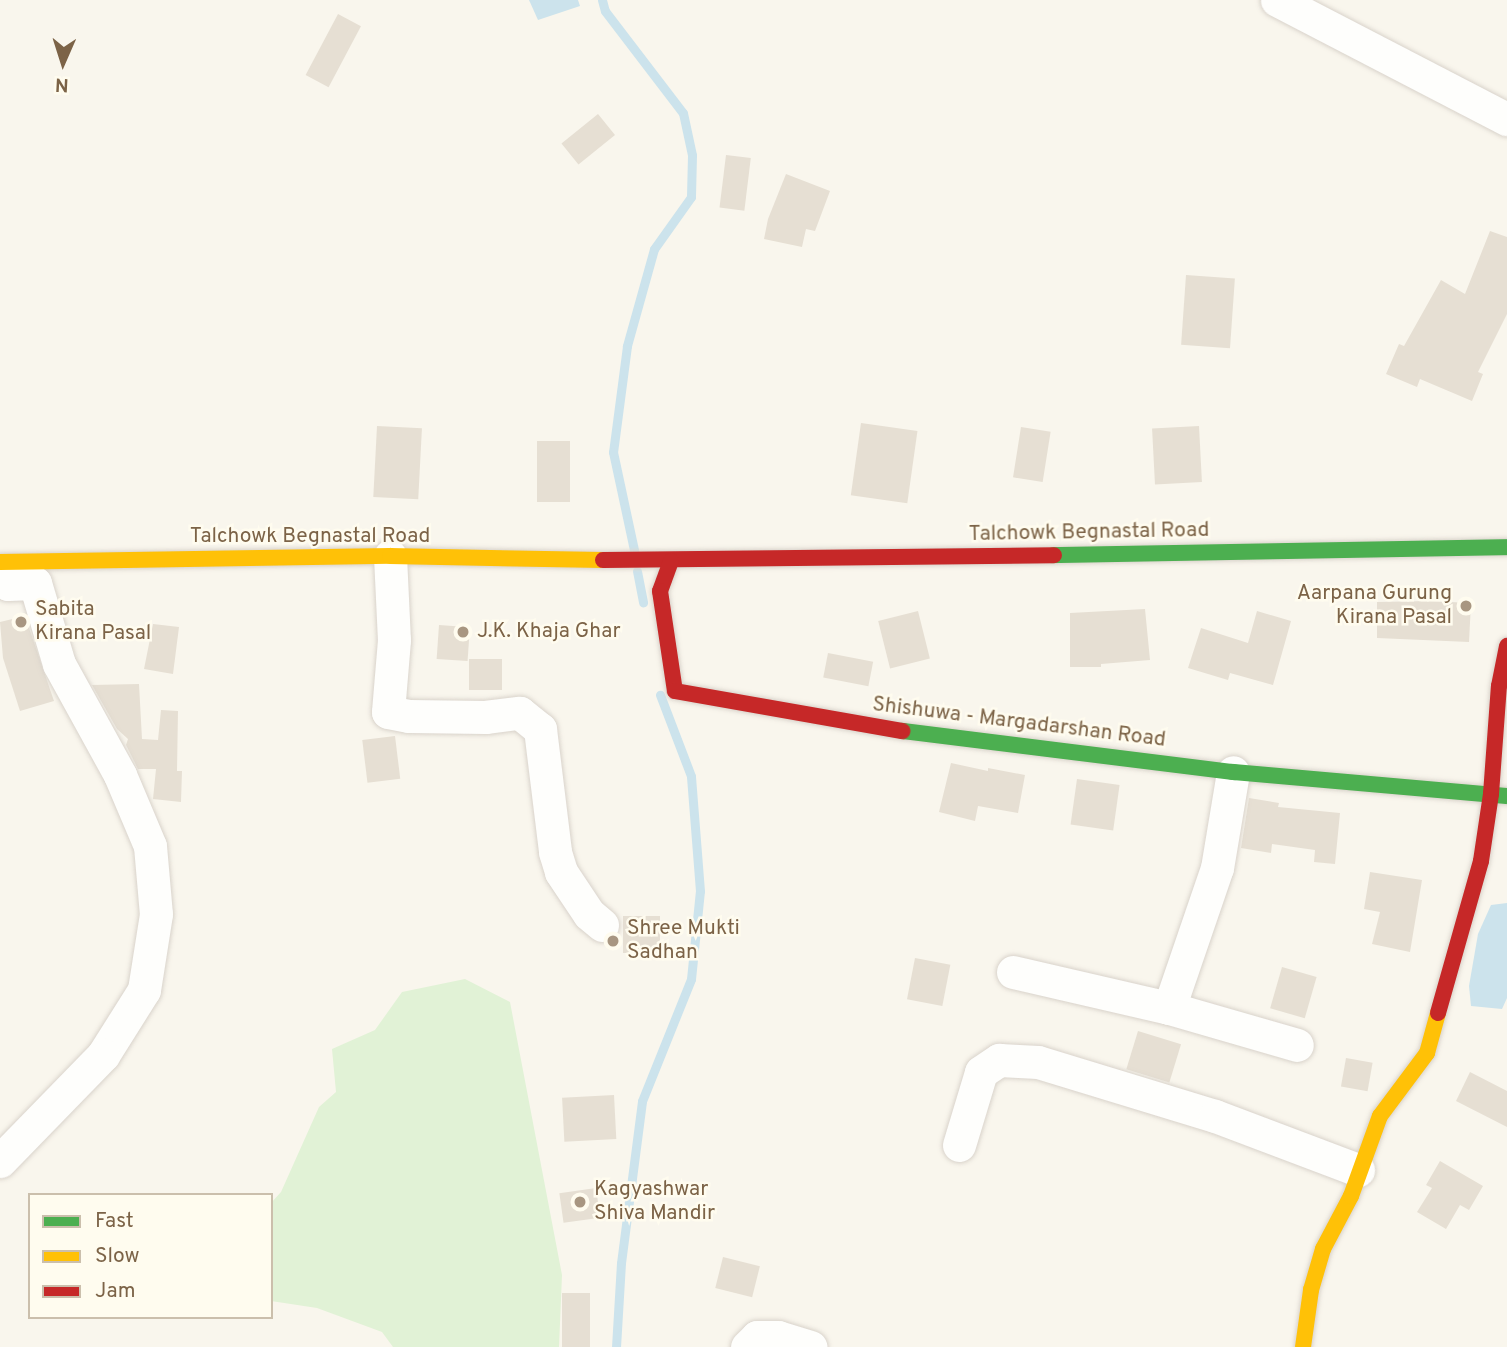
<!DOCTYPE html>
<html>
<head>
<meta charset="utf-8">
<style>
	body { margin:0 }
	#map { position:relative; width:1507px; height:1347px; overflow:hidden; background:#f9f6ed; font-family:Overpass,sans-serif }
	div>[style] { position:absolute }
	.green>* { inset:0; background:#e1f2d6 }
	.water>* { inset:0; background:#cce3ec }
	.stream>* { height:9px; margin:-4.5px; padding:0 4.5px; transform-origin:4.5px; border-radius:4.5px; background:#cce3ec }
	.building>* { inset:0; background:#e6dfd3; transform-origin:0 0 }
	.roads { filter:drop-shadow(0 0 2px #d9d3cb) drop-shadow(0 0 2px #d9d3cb) }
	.street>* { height:33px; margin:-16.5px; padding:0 16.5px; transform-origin:16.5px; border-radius:16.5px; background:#fefefc }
	.fast>* { height:16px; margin:-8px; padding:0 8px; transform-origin:8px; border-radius:8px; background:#4caf50 }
	.slow>* { height:16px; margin:-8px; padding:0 8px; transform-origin:8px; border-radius:8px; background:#ffc107 }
	.jam>* { height:16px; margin:-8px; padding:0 8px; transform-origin:8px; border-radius:8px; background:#c62828 }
	.dots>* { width:19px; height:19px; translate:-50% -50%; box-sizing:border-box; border:4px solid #fffcef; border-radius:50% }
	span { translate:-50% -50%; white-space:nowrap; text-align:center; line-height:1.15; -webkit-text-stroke:5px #fffcef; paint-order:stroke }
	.street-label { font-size:21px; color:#7c6347 }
	.poi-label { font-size:21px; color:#7c6347 }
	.right { translate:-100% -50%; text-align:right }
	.left { translate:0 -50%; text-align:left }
	.legend { position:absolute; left:28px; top:1193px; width:245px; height:126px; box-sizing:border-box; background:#fffcef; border:2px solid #cbbfac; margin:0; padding:9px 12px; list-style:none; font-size:21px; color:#7c6347 }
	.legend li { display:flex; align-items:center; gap:14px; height:35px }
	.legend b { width:35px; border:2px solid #cbbfac }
	.north { position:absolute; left:28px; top:28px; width:70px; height:70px; -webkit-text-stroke:5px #fffcef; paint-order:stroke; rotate:183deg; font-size:19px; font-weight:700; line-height:28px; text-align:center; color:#7c6347 }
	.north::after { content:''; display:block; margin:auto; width:24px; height:32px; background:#7c6347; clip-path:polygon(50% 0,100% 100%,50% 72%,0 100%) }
</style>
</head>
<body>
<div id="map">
	<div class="green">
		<i style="clip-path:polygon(465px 979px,510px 1002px,562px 1275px,559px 1347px,393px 1347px,382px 1332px,317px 1308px,271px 1301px,271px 1203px,281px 1192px,319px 1107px,336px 1092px,332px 1049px,375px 1030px,402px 992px)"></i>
	</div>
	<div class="water">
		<i style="clip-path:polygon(529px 0,578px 0,580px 6px,538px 20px)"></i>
		<i style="clip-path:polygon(1507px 903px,1507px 998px,1502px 1009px,1471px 1006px,1469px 986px,1478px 934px,1491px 905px)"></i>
	</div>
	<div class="stream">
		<i style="left:602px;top:0;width:11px;rotate:75deg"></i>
		<i style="left:605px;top:11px;width:128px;rotate:52.6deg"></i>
		<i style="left:683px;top:113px;width:43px;rotate:77.9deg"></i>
		<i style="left:692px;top:155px;width:42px;rotate:91.4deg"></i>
		<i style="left:691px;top:197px;width:64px;rotate:125.4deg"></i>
		<i style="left:654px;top:249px;width:101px;rotate:105.6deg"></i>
		<i style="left:627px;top:346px;width:107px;rotate:97.5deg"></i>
		<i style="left:613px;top:452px;width:100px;rotate:77.9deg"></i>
		<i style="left:637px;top:571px;width:32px;rotate:79deg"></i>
		<i style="left:616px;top:1347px;width:84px;rotate:-86.6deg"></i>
		<i style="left:621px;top:1263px;width:163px;rotate:-82.6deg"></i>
		<i style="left:642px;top:1101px;width:131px;rotate:-68.1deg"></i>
		<i style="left:691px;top:979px;width:88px;rotate:-84.2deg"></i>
		<i style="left:700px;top:891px;width:115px;rotate:-94.5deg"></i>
		<i style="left:691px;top:776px;width:87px;rotate:-110.9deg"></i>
	</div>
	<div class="building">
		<i style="left:338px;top:14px;width:26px;height:69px;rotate:28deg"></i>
		<i style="left:598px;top:114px;width:27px;height:47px;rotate:51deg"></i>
		<i style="left:726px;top:155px;width:25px;height:53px;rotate:7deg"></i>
		<i style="clip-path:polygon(786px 174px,830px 191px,815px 231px,806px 229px,802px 247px,764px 239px,768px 219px)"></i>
		<i style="clip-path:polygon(1490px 231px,1507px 237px,1507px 314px,1478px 372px,1483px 374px,1472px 401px,1420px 379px,1417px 387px,1386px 374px,1399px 344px,1404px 346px,1441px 280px,1465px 294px)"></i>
		<i style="left:1186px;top:275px;width:49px;height:70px;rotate:4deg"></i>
		<i style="left:861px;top:423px;width:57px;height:73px;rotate:8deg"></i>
		<i style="left:377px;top:426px;width:45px;height:71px;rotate:3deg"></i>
		<i style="left:1199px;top:426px;width:56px;height:47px;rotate:87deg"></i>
		<i style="left:1021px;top:427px;width:30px;height:51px;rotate:9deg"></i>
		<i style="left:537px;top:441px;width:33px;height:61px"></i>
		<i style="clip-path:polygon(1430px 601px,1471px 603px,1469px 642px,1377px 638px,1377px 602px)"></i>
		<i style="clip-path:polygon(1145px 609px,1150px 660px,1101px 664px,1101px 667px,1070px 667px,1070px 613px)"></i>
		<i style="left:918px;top:611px;width:49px;height:41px;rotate:76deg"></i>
		<i style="clip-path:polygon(1257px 611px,1291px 621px,1273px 685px,1230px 673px,1228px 680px,1188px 668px,1201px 628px,1248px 643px)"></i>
		<i style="clip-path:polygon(25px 616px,54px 701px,20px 711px,3px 658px,0 622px)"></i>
		<i style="clip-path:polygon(153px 624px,179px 627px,173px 674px,144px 669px)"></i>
		<i style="left:439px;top:625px;width:31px;height:34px;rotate:4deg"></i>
		<i style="left:828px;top:653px;width:46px;height:25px;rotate:11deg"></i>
		<i style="left:469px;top:659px;width:33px;height:31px"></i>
		<i style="clip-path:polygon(139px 684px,142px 739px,158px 740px,161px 710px,178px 711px,177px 771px,182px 771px,181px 802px,153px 799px,156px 769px,138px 769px,126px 745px,128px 739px,117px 729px,92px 685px)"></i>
		<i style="left:395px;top:736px;width:43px;height:33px;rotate:83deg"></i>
		<i style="clip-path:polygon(951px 763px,988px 771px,988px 768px,1025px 775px,1018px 813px,978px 806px,975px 821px,939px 812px)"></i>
		<i style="left:1077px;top:779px;width:43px;height:46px;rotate:8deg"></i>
		<i style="clip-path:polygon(1249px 798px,1279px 803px,1278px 807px,1340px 813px,1335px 864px,1314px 862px,1315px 850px,1272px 844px,1271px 853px,1241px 848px)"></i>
		<i style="clip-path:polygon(1370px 872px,1422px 880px,1410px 952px,1372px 944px,1380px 912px,1364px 909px)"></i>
		<i style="left:623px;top:916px;width:37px;height:37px"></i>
		<i style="left:915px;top:958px;width:36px;height:42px;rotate:11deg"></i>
		<i style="left:1282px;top:967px;width:36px;height:43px;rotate:16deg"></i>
		<i style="left:1138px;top:1031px;width:45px;height:40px;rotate:17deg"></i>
		<i style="left:1346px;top:1058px;width:27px;height:29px;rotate:10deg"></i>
		<i style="clip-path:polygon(1470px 1072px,1507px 1091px,1507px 1127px,1456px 1101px)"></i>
		<i style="left:614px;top:1095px;width:44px;height:52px;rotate:87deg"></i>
		<i style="clip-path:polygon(1440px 1161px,1483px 1186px,1469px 1210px,1460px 1205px,1446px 1229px,1417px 1212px,1432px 1188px,1426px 1185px)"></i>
		<i style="left:596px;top:1188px;width:30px;height:37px;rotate:82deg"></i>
		<i style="left:723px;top:1257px;width:38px;height:32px;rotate:14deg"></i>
		<i style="left:562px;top:1293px;width:28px;height:54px"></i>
	</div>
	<div class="roads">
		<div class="street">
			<i style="left:1277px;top:0;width:259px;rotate:27.4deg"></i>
			<i style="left:390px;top:556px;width:84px;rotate:87.3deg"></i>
			<i style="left:394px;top:640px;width:72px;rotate:94.8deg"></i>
			<i style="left:388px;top:712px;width:21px;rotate:11deg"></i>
			<i style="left:409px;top:716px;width:76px;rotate:0.8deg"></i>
			<i style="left:485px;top:717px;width:35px;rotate:-7deg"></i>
			<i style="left:520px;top:713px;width:26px;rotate:39deg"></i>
			<i style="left:540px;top:729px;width:124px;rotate:83deg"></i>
			<i style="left:555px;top:852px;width:21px;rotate:73deg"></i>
			<i style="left:561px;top:872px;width:50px;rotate:56.3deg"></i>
			<i style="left:589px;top:914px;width:17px;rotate:40deg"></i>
			<i style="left:0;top:578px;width:10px;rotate:37deg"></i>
			<i style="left:8px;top:584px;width:27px;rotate:-2deg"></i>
			<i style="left:35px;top:583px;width:84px;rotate:73.5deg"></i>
			<i style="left:59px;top:664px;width:127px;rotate:61.2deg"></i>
			<i style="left:120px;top:775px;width:77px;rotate:67.1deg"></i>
			<i style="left:150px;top:846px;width:68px;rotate:85deg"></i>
			<i style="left:156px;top:914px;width:77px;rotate:99deg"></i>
			<i style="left:144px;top:990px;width:77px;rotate:122.2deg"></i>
			<i style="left:103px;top:1055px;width:148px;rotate:134.2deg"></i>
			<i style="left:1013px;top:972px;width:160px;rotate:13deg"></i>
			<i style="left:1169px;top:1008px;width:133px;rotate:16.1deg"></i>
			<i style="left:1169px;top:1008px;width:148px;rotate:-71.1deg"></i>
			<i style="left:1217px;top:868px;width:97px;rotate:-80.5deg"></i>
			<i style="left:959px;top:1145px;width:76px;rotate:-73.2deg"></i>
			<i style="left:981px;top:1072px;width:22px;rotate:-34deg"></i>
			<i style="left:999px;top:1060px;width:39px;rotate:3deg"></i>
			<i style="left:1038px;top:1062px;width:185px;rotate:17deg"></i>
			<i style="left:1215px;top:1116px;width:153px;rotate:20.7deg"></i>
			<i style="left:747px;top:1347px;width:14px;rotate:-45deg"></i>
			<i style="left:757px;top:1337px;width:21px"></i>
			<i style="left:778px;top:1337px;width:34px;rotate:17deg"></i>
		</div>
		<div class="fast">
			<i style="left:1054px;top:555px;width:453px;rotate:-1deg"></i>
			<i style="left:903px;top:731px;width:333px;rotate:7.1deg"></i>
			<i style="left:1233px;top:772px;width:275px;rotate:5deg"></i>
		</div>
		<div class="slow">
			<i style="left:0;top:562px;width:390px;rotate:-0.9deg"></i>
			<i style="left:390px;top:556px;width:213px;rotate:1.1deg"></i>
			<i style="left:1303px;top:1347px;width:58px;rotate:-82deg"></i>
			<i style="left:1311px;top:1290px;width:43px;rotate:-73.7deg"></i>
			<i style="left:1323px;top:1249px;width:60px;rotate:-62.2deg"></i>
			<i style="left:1351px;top:1196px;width:85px;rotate:-70.1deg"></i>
			<i style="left:1380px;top:1116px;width:79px;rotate:-53.3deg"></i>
			<i style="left:1427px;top:1053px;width:41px;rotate:-74.6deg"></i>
		</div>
		<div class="jam">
			<i style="left:603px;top:560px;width:451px;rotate:-0.6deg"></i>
			<i style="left:671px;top:561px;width:32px;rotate:110deg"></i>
			<i style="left:660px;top:591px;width:101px;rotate:81.5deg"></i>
			<i style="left:675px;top:691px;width:231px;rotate:10deg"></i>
			<i style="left:1438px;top:1013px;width:158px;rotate:-74.2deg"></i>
			<i style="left:1481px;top:861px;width:68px;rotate:-81.5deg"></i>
			<i style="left:1491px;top:794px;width:108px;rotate:-85.8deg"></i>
			<i style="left:1499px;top:686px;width:41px;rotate:-78.7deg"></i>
		</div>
	</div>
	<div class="dots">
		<i style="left:1466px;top:606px;background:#a89681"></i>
		<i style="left:21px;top:622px;background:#a89681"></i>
		<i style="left:463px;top:632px;background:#a89681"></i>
		<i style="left:613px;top:941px;background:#a89681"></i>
		<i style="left:580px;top:1202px;background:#a89681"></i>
	</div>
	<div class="street-label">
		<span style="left:1089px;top:533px;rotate:-1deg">Talchowk Begnastal Road</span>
		<span style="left:310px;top:537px">Talchowk Begnastal Road</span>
		<span style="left:1019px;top:723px;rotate:7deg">Shishuwa - Margadarshan Road</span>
	</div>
	<div class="poi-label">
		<span class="right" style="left:1452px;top:606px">Aarpana Gurung<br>Kirana Pasal</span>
		<span class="left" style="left:35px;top:622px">Sabita<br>Kirana Pasal</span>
		<span class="left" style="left:477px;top:632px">J.K. Khaja Ghar</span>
		<span class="left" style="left:627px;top:941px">Shree Mukti<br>Sadhan</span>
		<span class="left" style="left:594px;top:1202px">Kagyashwar<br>Shiva Mandir</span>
	</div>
	<ul class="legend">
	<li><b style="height:9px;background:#4caf50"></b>Fast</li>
	<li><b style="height:9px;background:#ffc107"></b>Slow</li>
	<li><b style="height:9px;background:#c62828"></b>Jam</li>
	</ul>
	<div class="north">N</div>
</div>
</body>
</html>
